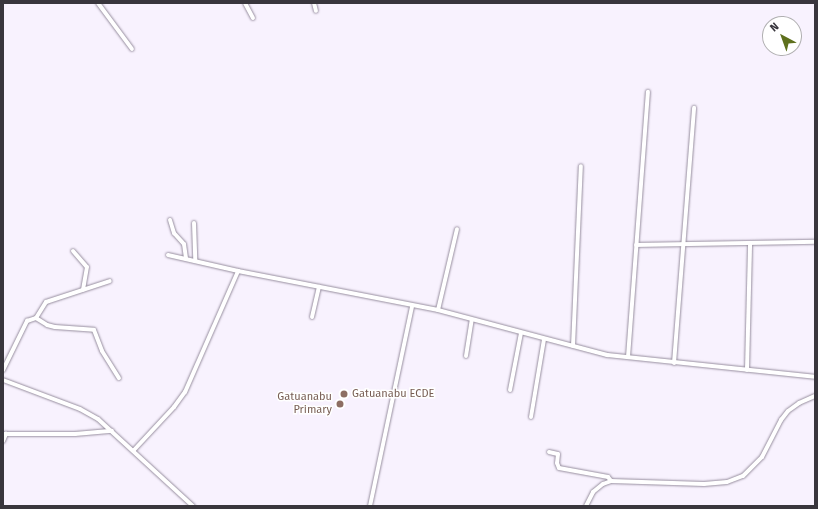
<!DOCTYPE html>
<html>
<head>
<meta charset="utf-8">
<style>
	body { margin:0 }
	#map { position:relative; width:818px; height:509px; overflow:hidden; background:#f8f2fe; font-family:"Fira Sans",sans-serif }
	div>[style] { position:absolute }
	.roads { filter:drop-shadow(0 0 1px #978e9f) drop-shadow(0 0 1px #978e9f) }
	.minor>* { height:4px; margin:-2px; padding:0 2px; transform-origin:2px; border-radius:2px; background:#fff }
	.dots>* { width:11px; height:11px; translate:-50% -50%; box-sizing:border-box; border:2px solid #fff; border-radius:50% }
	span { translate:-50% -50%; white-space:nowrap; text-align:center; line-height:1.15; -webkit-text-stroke:3px #fff; paint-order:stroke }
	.education-label { font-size:11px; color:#785e54 }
	.left { translate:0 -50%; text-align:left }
	.right { translate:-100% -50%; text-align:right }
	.frame { position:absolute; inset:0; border:4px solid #39363d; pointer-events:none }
	.north { position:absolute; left:762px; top:16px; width:40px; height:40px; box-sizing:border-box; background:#fff; border:1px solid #b0afb1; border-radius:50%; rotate:319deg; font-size:11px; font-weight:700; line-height:16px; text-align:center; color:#39363d }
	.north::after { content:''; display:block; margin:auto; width:14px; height:18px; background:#5e701d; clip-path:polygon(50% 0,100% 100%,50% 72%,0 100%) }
</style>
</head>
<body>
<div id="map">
	<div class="roads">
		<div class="minor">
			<i style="left:98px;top:3px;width:57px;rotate:53.5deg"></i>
			<i style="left:245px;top:3px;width:17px;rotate:62deg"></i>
			<i style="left:314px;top:3px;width:8px;rotate:76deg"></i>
			<i style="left:170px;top:220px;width:14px;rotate:73deg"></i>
			<i style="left:174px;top:233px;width:15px;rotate:48deg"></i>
			<i style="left:184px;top:244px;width:15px;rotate:82deg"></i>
			<i style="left:194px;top:223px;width:38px;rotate:88deg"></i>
			<i style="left:636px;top:245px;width:179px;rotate:-1deg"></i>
			<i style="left:73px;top:251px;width:21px;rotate:49deg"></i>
			<i style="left:87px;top:267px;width:23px;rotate:100deg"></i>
			<i style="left:168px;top:255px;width:72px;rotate:12.9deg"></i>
			<i style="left:238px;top:271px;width:204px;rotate:11deg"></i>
			<i style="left:438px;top:310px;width:175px;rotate:14.9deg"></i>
			<i style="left:607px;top:355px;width:209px;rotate:6deg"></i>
			<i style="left:438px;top:310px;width:83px;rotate:-76.8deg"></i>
			<i style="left:312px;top:317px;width:31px;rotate:-77deg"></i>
			<i style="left:36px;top:318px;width:13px;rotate:32deg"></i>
			<i style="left:47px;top:325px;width:8px;rotate:14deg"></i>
			<i style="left:55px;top:327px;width:39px;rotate:4deg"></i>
			<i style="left:94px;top:330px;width:22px;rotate:69deg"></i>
			<i style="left:102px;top:351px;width:32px;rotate:58deg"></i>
			<i style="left:573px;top:346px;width:180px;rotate:-87.5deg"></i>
			<i style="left:466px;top:356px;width:36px;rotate:-81deg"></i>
			<i style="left:628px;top:357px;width:266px;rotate:-85.7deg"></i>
			<i style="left:674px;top:363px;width:256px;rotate:-85.5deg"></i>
			<i style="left:3px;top:370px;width:55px;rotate:-63.9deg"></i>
			<i style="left:27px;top:321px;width:9px;rotate:-18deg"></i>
			<i style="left:36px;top:318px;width:19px;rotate:-58deg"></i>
			<i style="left:46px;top:302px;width:67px;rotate:-18.2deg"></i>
			<i style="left:747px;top:370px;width:126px;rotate:-88.6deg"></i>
			<i style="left:3px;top:380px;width:82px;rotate:20.6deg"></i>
			<i style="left:80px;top:409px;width:21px;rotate:29deg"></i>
			<i style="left:98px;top:419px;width:129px;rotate:42.5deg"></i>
			<i style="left:510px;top:390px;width:58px;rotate:-79.1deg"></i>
			<i style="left:531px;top:417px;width:79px;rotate:-80.5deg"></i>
			<i style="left:3px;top:434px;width:72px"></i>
			<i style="left:75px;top:434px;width:37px;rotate:-5deg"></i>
			<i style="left:3px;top:441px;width:8px;rotate:-67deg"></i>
			<i style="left:134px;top:450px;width:59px;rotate:-47.1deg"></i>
			<i style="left:174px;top:407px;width:19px;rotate:-54deg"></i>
			<i style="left:185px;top:392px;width:132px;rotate:-66.3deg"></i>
			<i style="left:549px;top:452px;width:9px;rotate:13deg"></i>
			<i style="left:558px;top:454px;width:9px;rotate:96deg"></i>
			<i style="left:557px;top:463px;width:5px;rotate:68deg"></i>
			<i style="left:559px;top:468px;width:50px;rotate:10.4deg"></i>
			<i style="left:608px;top:477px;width:5px;rotate:53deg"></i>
			<i style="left:370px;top:506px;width:204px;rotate:-78.1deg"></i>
			<i style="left:586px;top:506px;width:16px;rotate:-63deg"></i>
			<i style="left:593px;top:492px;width:13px;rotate:-39deg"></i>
			<i style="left:603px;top:484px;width:9px;rotate:-21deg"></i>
			<i style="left:611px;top:481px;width:93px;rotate:1.8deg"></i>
			<i style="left:704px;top:484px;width:23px;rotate:-5deg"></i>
			<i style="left:727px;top:482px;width:17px;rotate:-21deg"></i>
			<i style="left:743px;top:476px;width:27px;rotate:-45deg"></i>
			<i style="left:762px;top:457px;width:42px;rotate:-62.8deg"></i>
			<i style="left:781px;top:420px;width:11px;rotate:-52deg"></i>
			<i style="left:788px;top:411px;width:14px;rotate:-36deg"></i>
			<i style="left:799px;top:403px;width:17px;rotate:-24deg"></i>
		</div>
	</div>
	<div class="dots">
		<i style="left:344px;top:394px;background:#8d6e63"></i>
		<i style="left:340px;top:404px;background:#8d6e63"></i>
	</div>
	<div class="education-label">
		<span class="left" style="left:352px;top:394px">Gatuanabu ECDE</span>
		<span class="right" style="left:332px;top:404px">Gatuanabu<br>Primary</span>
	</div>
	<div class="frame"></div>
	<div class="north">N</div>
</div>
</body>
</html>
